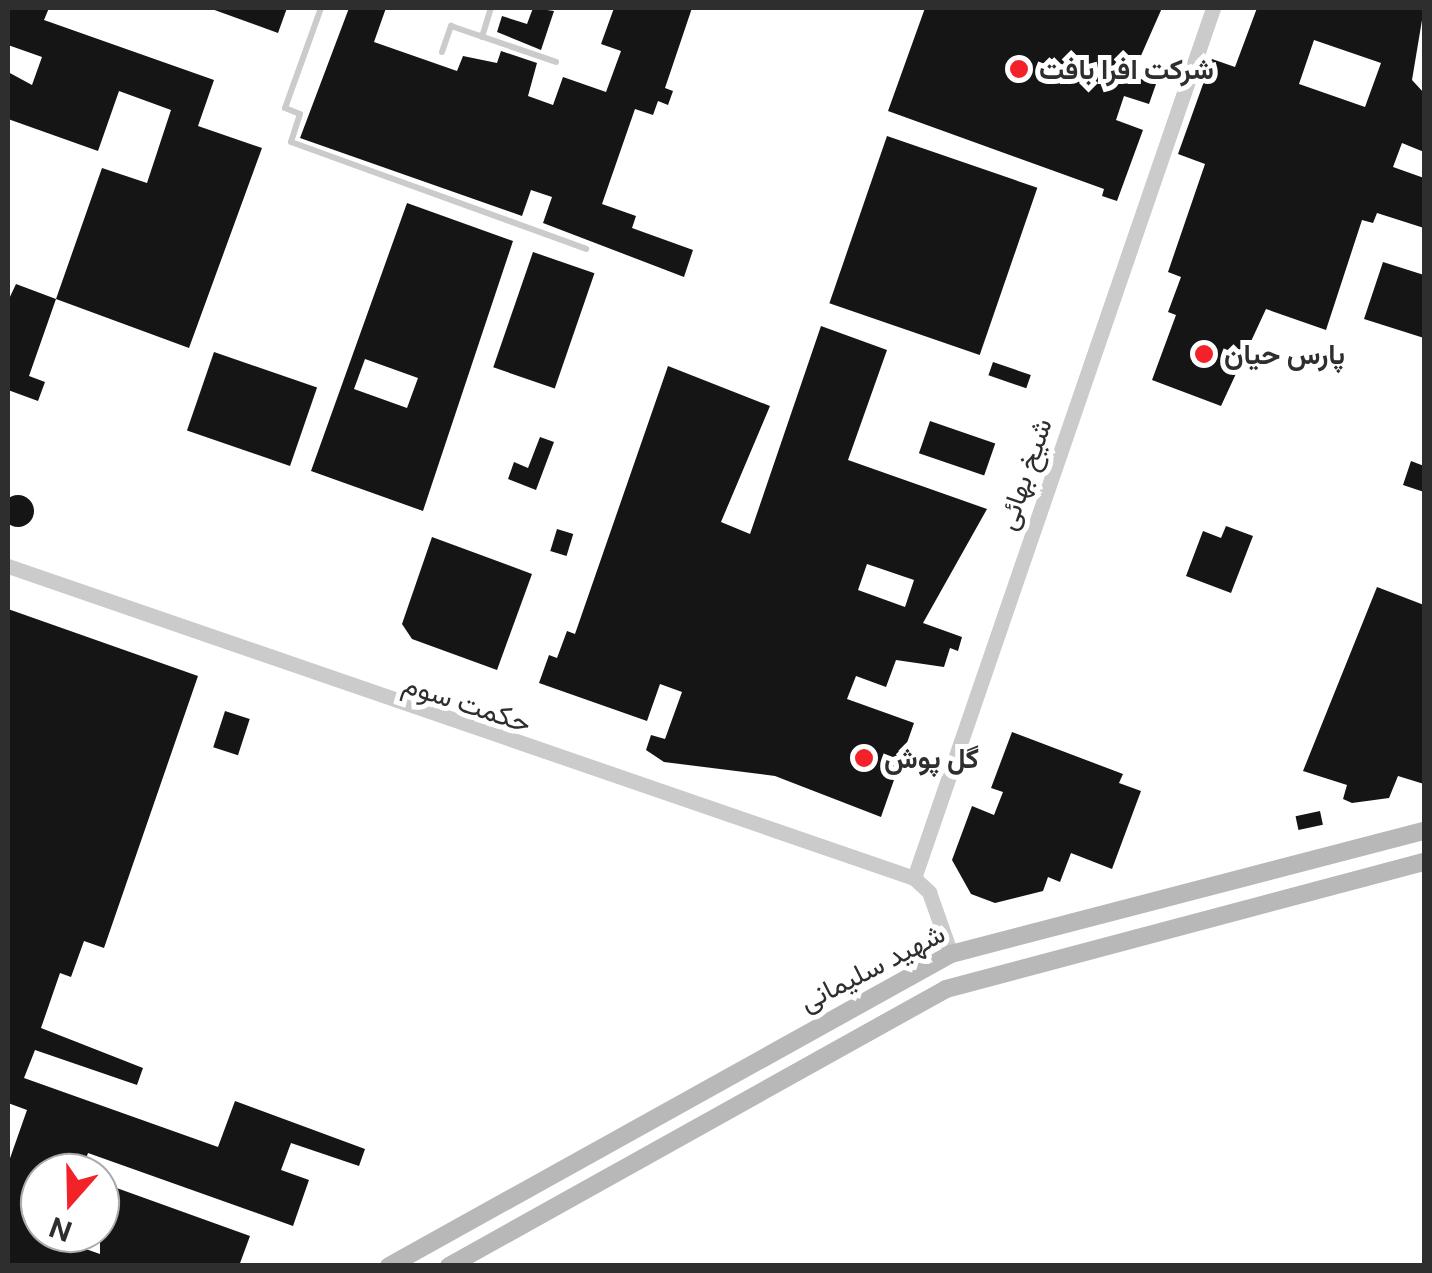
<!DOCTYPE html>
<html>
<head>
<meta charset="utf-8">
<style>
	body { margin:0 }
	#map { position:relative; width:1432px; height:1273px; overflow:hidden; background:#fff; font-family:"Public Sans",Vazirmatn,sans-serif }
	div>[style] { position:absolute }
	.building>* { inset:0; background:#151515; transform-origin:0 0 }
	.round { border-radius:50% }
	.service>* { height:6px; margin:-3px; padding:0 3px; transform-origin:3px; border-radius:3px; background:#cbcbcb }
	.tertiary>* { height:15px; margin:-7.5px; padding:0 7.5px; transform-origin:7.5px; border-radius:7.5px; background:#cbcbcb }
	.secondary>* { height:18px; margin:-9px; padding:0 9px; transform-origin:9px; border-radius:9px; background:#b8b8b8 }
	.dots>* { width:28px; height:28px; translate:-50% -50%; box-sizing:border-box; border:5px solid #fff; border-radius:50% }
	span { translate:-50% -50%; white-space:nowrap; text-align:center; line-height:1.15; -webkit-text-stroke:10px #fff; paint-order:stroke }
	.poi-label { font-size:28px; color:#2e2e2e; font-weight:700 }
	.left { translate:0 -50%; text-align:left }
	.street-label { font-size:28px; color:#2e2e2e }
	.frame { position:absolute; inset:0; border:10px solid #2e2e2e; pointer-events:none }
	.north { position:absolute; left:20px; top:1153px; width:100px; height:100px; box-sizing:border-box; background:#fff; border:2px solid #ababab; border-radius:50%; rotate:200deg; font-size:28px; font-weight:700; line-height:40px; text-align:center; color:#2e2e2e }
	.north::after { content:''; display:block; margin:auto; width:35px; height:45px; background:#f32229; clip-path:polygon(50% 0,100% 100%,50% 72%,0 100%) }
</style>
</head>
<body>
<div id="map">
	<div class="building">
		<i style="clip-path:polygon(8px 8px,49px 8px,44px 20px,214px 80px,198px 126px,262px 148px,189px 348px,56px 299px,102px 168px,147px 183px,171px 110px,119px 91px,98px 151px,8px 119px,8px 72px,32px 85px,42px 57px,8px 45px)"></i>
		<i style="clip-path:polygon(209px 8px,287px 8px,278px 33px)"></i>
		<i style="clip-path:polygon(349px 8px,386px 8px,374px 42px,457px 71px,463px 56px,497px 63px,501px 51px,537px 63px,528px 96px,553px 105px,563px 77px,606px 92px,621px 51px,601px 44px,614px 8px,692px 8px,665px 88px,673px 91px,668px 105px,658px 101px,653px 115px,635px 109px,602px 204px,636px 216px,632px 228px,693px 250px,684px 277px,543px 223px,552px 197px,531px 190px,522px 216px,300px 138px)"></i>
		<i style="clip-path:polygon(533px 8px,554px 11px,541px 50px,497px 32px,502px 16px,527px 24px)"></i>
		<i style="clip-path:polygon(925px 8px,1162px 8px,1132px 76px,1156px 84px,1149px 104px,1124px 96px,1116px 120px,1143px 130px,1117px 201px,1102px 196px,1104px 189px,888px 111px)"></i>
		<i style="clip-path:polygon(evenodd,1257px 8px,1424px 8px,1412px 80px,1424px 93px,1424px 152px,1402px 143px,1393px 167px,1424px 178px,1424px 228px,1377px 213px,1373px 223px,1362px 220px,1326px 330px,1266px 309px,1221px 406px,1152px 380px,1176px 315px,1168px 312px,1181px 277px,1168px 272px,1205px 164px,1178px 154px,1212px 59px,1235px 67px,1257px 8px,1314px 40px,1381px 63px,1365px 107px,1299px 84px,1314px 40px)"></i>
		<i style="left:887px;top:136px;width:159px;height:177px;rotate:19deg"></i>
		<i style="clip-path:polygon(evenodd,407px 203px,513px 241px,423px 511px,311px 471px,407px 203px,365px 359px,418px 378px,407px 408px,354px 389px,365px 359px)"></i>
		<i style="left:533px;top:252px;width:65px;height:122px;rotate:19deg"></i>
		<i style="clip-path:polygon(1383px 262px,1424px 275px,1424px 338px,1364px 319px)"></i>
		<i style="clip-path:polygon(16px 284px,56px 299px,29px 376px,45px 382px,38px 401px,8px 390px,8px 301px)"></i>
		<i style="clip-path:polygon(evenodd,821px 326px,887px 350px,848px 460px,987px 509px,923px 623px,962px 637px,958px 651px,950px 648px,944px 667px,896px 660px,886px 687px,856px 676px,847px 699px,914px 723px,881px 817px,775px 776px,664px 762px,646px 750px,651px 735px,665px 739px,682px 692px,660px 684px,647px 721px,539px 683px,549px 655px,557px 658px,567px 631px,575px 634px,668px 366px,770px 406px,721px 522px,750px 534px,821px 326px,867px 564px,914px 580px,905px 607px,858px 590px,867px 564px)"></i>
		<i style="left:214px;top:352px;width:109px;height:83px;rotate:19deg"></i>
		<i style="left:993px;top:362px;width:40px;height:14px;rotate:19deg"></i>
		<i style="left:930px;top:421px;width:69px;height:34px;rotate:19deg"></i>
		<i style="clip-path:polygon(540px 437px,554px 442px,536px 490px,508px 479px,514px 462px,528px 468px)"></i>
		<i style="clip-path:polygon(1411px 461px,1424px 466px,1424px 492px,1403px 485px)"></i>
		<i class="round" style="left:2px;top:495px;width:32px;height:32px"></i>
		<i style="clip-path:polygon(1226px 526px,1253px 536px,1231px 593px,1186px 576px,1203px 531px,1221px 538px)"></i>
		<i style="left:557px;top:529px;width:17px;height:23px;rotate:17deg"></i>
		<i style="clip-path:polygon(432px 537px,532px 574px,497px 670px,412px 639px,402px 624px)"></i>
		<i style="clip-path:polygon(1377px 587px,1424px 605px,1424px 784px,1398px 776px,1389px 798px,1352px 803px,1343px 799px,1347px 785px,1303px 771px)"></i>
		<i style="clip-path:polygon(8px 609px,198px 676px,104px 948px,84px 941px,71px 977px,60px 973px,41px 1028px,143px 1068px,137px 1085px,35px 1050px,24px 1078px,218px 1147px,235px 1101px,365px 1149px,359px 1166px,291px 1143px,281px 1170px,309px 1180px,293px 1226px,88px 1153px,81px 1173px,40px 1173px,40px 1233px,100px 1254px,100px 1182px,250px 1236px,239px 1266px,8px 1266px,8px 1164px,27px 1110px,8px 1103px)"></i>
		<i style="left:225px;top:711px;width:26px;height:38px;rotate:18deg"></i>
		<i style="clip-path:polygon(1012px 732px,1123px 774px,1119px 783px,1141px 791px,1112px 869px,1071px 853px,1060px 882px,1048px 877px,1043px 891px,995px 903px,971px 894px,952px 860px,972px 806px,994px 815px,1003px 792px,991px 788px)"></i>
		<i style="left:1320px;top:811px;width:14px;height:25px;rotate:78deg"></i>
	</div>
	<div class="service">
		<i style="left:321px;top:8px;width:106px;rotate:109.8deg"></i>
		<i style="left:285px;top:108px;width:16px;rotate:22deg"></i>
		<i style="left:300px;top:114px;width:29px;rotate:108deg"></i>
		<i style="left:291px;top:142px;width:314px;rotate:19.9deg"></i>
		<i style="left:482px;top:37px;width:30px;rotate:-73deg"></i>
		<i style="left:442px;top:52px;width:28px;rotate:-71deg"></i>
		<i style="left:451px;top:26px;width:111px;rotate:18.9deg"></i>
	</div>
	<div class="tertiary">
		<i style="left:8px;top:566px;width:958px;rotate:19deg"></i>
		<i style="left:914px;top:878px;width:21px;rotate:43deg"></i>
		<i style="left:929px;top:892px;width:66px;rotate:70.5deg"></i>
		<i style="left:914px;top:878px;width:920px;rotate:-71.03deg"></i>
	</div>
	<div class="secondary">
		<i style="left:389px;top:1266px;width:643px;rotate:-29.04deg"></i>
		<i style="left:951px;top:954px;width:489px;rotate:-14.6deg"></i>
		<i style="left:449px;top:1266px;width:569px;rotate:-29.13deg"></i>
		<i style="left:946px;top:989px;width:495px;rotate:-14.9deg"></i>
	</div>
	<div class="dots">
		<i style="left:1019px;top:69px;background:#f32229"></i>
		<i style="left:1204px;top:354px;background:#f32229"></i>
		<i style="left:864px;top:758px;background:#f32229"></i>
	</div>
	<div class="poi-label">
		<span class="left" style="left:1039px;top:69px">شرکت افرا بافت</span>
		<span class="left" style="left:1224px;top:354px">پارس حیان</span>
		<span class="left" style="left:884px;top:758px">گل پوش</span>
	</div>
	<div class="street-label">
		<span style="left:1024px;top:474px;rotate:-71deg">شیخ بهائی</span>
		<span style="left:467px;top:703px;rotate:18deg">حکمت سوم</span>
		<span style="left:872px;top:967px;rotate:-27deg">شهید سلیمانی</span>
	</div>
	<div class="frame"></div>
	<div class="north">N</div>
</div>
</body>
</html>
